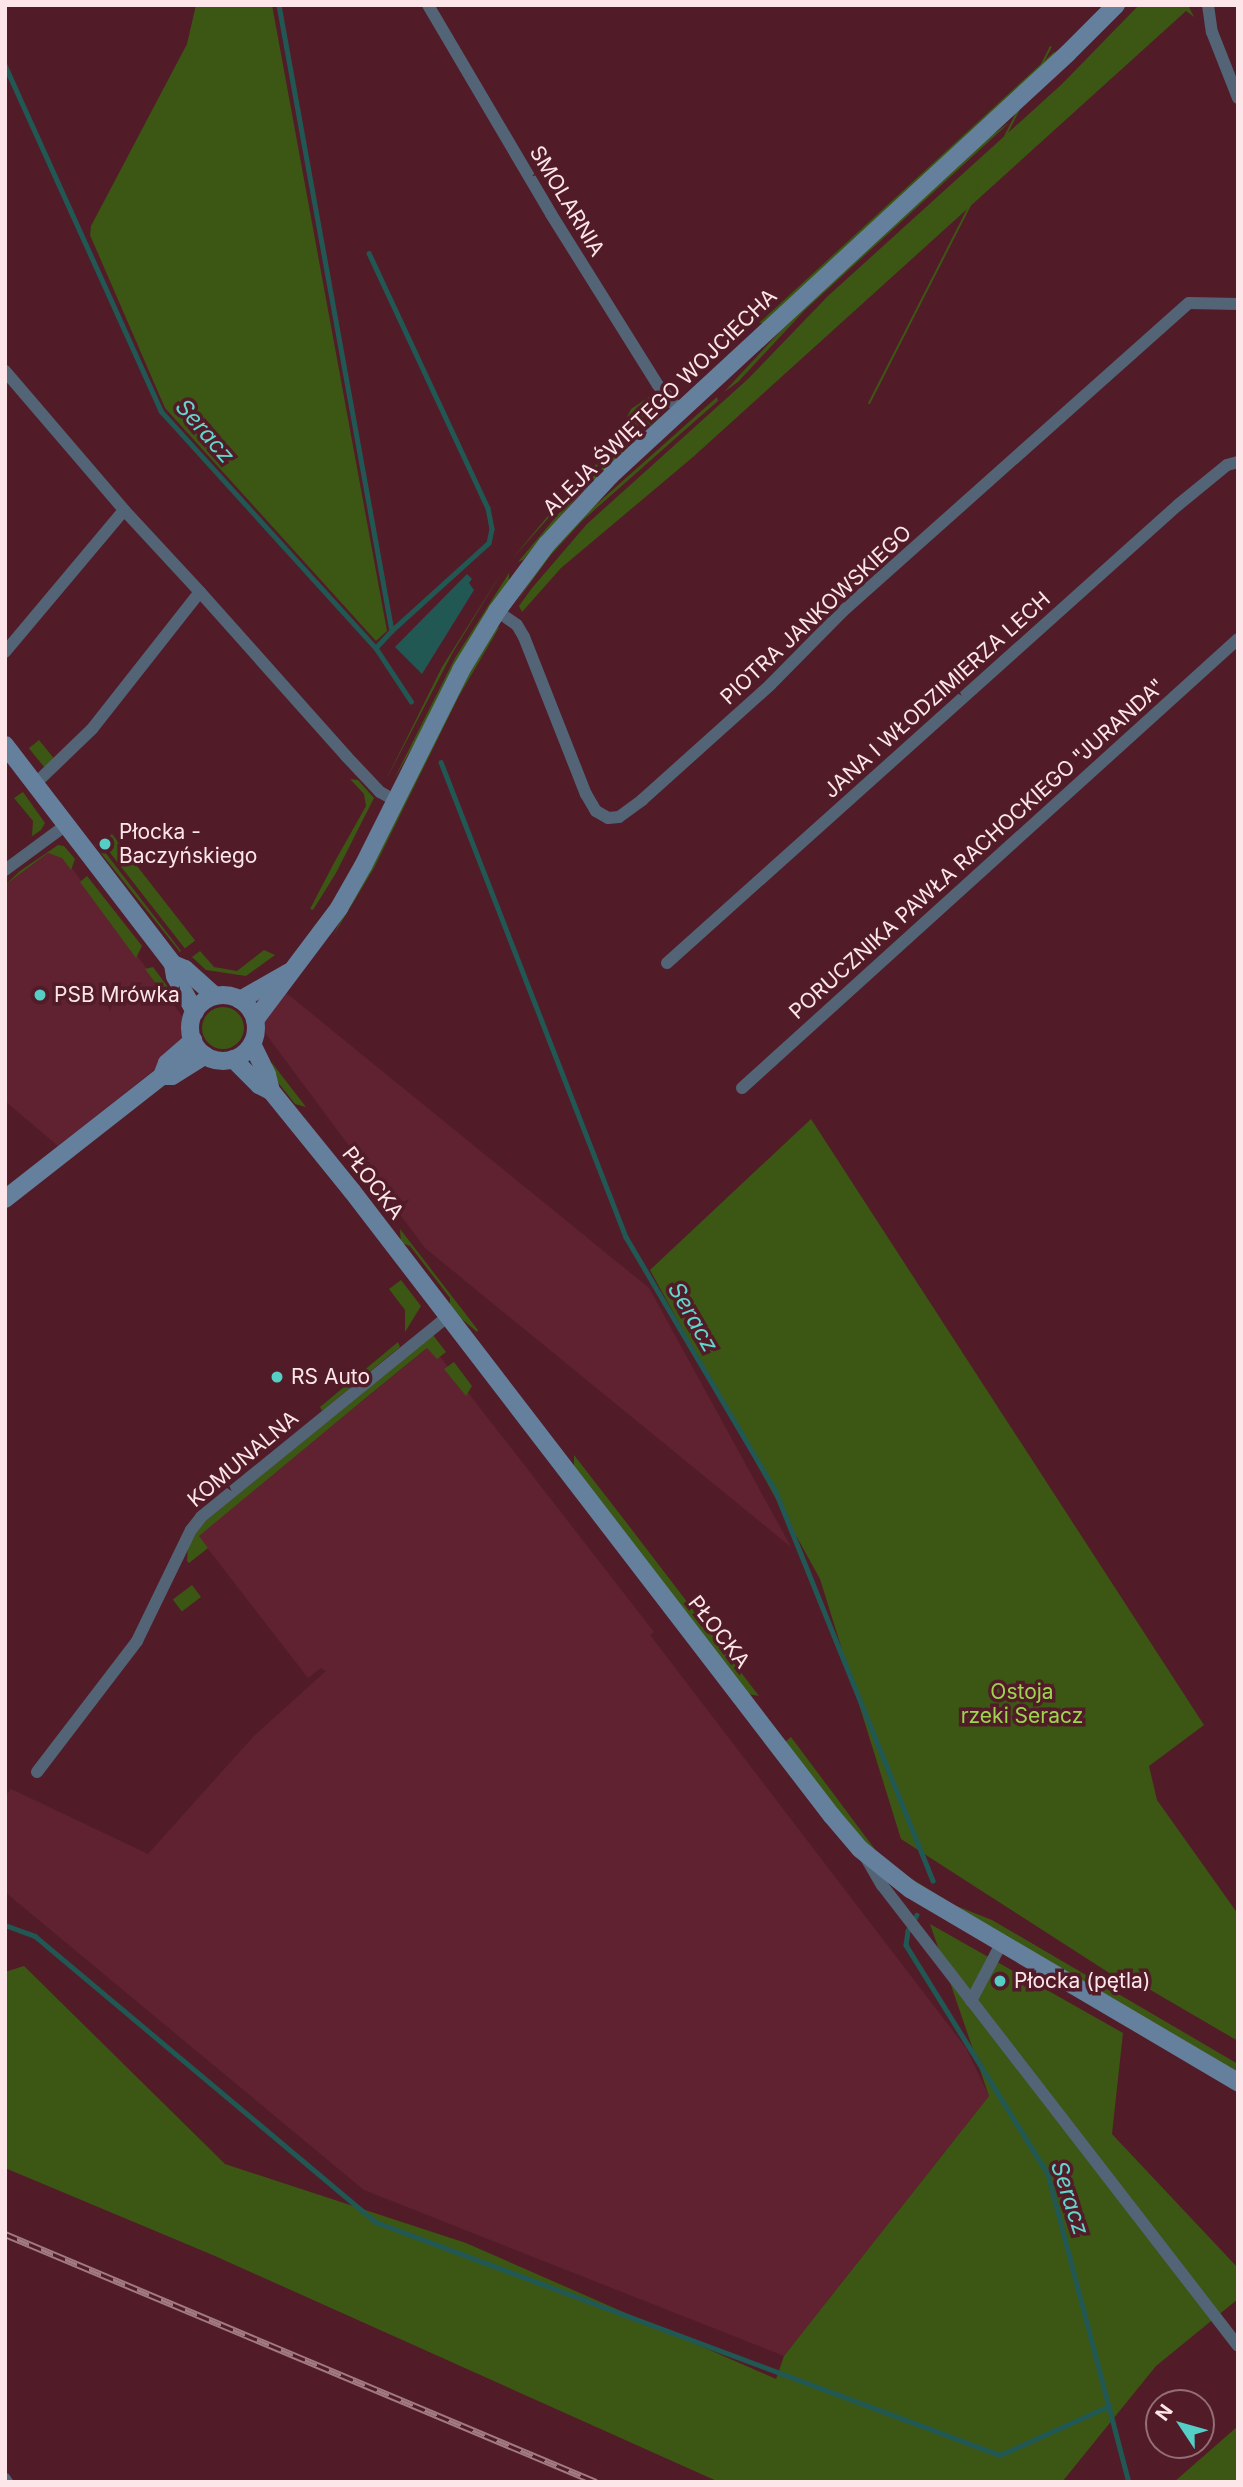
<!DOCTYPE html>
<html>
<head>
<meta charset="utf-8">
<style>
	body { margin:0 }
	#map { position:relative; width:1243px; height:2487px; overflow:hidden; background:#511c28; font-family:Inter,sans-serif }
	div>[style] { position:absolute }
	.built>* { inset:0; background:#602230 }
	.green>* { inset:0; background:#3c5614; transform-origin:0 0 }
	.round { border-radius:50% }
	.water>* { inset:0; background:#215854 }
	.stream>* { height:4.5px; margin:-2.25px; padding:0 2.25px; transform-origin:2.25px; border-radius:2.25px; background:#215854 }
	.street>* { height:12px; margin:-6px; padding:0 6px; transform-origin:6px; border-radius:6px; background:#526476 }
	.secondary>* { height:18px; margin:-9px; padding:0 9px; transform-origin:9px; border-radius:9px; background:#64809d }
	.secondary>.ring { margin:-9px; padding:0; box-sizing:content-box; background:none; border:18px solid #64809d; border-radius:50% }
	.rail>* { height:7px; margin-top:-3.5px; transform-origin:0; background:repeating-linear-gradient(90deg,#511c28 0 13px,#a17a82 0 26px); box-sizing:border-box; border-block:2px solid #a17a82 }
	.dots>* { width:19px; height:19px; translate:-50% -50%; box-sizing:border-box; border:4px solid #511c28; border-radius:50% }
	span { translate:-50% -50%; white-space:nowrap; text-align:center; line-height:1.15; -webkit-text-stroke:7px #511c28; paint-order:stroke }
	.street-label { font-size:21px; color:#fce6e9 }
	.poi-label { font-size:21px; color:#fce6e9 }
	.left { translate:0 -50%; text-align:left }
	.park-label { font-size:21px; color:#9dd64e }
	.water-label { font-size:23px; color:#62d6cd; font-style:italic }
	.frame { position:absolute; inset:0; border:7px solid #fce6e9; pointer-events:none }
	.north { position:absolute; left:1145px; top:2389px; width:70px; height:70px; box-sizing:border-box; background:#511c28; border:2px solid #956d75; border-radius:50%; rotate:306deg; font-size:19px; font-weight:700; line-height:28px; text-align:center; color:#fce6e9 }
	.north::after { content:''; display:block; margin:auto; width:24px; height:32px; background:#55cec5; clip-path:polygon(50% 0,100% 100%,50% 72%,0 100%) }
</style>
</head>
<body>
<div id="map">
	<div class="built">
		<div style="clip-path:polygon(48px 853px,62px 855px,197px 1036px,58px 1146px,5px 1101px,5px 885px)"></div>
		<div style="clip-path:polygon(285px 992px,649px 1288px,791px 1547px,425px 1248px,260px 1026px)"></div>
		<div style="clip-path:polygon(431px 1345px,654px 1632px,650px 1635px,966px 2048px,989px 2096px,784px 2356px,364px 2190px,5px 1892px,5px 1796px,11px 1789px,148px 1854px,253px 1737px,326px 1671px,321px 1668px,308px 1678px,198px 1536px)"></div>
	</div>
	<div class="green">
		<div style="clip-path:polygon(196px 5px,272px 5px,387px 631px,376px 641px,165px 408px,90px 235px,91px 226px,187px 44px)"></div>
		<div style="clip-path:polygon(1139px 5px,1189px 7px,1194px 17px,1186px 11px,693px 457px,561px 568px,522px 612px,519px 606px,532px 588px,587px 524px,748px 379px,828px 296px,1062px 84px)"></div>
		<div style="left:1050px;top:46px;width:2px;height:401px;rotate:27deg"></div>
		<div style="clip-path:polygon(1055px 51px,1054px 55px,764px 323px,759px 323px)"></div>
		<div style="clip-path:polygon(1010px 122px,804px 311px,738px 382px,724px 392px,784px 327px,988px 138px)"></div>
		<div style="clip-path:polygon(649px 397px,652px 402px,638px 427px,575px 488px,512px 559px,562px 499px,612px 448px,631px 409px)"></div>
		<div style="clip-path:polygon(717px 397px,718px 401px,703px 414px,582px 521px,550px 556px,515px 604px,548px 555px,589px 511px)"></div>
		<div style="clip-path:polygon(660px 399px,659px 418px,578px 496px,523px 560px,518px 562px,576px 493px,642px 430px)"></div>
		<div style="clip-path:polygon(504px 569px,453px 652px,385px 782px,442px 667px)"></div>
		<div style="clip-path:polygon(509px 573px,509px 580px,393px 781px,455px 658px)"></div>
		<div style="clip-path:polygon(500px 626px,459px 696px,374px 868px,333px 936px,469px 672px,494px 631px)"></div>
		<div style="left:39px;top:740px;width:27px;height:13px;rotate:51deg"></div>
		<div style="clip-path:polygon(350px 779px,358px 780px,374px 798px,336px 873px,313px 910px,310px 909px,334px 863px,366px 806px,364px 794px)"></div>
		<div style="clip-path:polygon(23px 792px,45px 823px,41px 830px,28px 839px,32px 836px,33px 821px,14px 798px)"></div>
		<div style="left:112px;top:834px;width:135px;height:13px;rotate:52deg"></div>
		<div style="clip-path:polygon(98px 843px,181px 951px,180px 952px,104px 857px,95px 845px)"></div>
		<div style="clip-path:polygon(58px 845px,64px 846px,75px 859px,71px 870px,62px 858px,48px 853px,5px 885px,20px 871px)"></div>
		<div style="clip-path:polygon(87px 876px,142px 946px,136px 958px,80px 882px)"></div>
		<div style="clip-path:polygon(264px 950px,275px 955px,246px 976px,206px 970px,192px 957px,200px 951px,214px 967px,237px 971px)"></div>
		<div style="clip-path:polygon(153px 967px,173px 994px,172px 1005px,145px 969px)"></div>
		<div class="round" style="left:202px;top:1007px;width:42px;height:42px"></div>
		<div style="clip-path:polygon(272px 1063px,306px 1107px,295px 1104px,276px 1080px,267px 1067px)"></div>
		<div style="clip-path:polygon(811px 1119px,1204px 1725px,1149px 1766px,1157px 1800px,1238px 1914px,1238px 2041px,1130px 1978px,1128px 1985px,901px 1839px,820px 1579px,650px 1270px)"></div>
		<div style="clip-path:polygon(400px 1229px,478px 1330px,477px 1332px,456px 1314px,450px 1305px,450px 1298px,410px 1246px,401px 1243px)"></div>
		<div style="clip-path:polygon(401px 1280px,421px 1306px,405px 1332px,405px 1310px,389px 1289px)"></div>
		<div style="clip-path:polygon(433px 1335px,446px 1352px,437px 1359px,427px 1348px,373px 1392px,199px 1536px,208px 1548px,189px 1563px,187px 1561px,188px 1546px,202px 1524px)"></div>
		<div style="clip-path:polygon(398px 1342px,400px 1347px,322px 1411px,320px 1407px)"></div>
		<div style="clip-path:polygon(454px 1362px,472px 1386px,466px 1396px,444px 1369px)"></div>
		<div style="clip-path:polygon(574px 1455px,626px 1522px,759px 1696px,748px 1694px,574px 1468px)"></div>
		<div style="left:192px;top:1585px;width:15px;height:24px;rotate:53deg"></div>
		<div style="clip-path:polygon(791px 1737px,877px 1852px,904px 1874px,954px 1905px,992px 1920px,1238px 2064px,1238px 2072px,916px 1884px,877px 1854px,853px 1829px,785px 1742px)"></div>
		<div style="clip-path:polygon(930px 1924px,1123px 2033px,1112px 2134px,1238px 2268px,1238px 2299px,1156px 2366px,1062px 2482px,719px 2482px,215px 2256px,5px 2168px,5px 1972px,24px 1966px,225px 2164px,466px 2243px,776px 2379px,784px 2356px,989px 2096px)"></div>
		<div style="clip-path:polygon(1238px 2426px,1238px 2482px,1174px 2482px)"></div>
	</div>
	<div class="water">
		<div style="clip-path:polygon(467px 574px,472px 579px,469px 583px,474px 590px,422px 674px,395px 647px)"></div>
	</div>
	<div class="stream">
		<div style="left:279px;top:5px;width:636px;rotate:79.77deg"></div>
		<div style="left:392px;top:631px;width:23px;rotate:133deg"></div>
		<div style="left:5px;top:65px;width:380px;rotate:65.7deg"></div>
		<div style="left:161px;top:411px;width:320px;rotate:47.8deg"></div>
		<div style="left:376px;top:648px;width:64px;rotate:56.6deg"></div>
		<div style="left:369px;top:253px;width:281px;rotate:65deg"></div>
		<div style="left:488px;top:508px;width:21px;rotate:79deg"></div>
		<div style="left:492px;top:529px;width:14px;rotate:102deg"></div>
		<div style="left:489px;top:543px;width:131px;rotate:137.8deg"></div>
		<div style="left:441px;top:762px;width:510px;rotate:68.72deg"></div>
		<div style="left:626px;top:1237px;width:296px;rotate:59.5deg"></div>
		<div style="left:776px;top:1492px;width:419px;rotate:68deg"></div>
		<div style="left:917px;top:1915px;width:18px;rotate:119deg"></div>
		<div style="left:908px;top:1931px;width:14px;rotate:98deg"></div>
		<div style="left:906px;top:1945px;width:269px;rotate:58.2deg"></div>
		<div style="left:1048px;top:2174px;width:318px;rotate:75.3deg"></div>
		<div style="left:5px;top:1925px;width:32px;rotate:20deg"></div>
		<div style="left:35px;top:1936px;width:445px;rotate:40deg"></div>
		<div style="left:376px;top:2222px;width:666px;rotate:20.48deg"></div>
		<div style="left:1000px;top:2455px;width:120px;rotate:-24.2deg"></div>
	</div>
	<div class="street">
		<div style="left:428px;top:5px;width:243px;rotate:59.5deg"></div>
		<div style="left:551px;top:214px;width:202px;rotate:58deg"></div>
		<div style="left:658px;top:385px;width:34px;rotate:50deg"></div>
		<div style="left:1208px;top:5px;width:27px;rotate:82deg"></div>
		<div style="left:1212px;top:32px;width:71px;rotate:68.5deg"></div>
		<div style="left:5px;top:371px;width:183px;rotate:49.4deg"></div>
		<div style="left:124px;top:510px;width:112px;rotate:47.2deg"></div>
		<div style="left:497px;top:611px;width:24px;rotate:35deg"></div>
		<div style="left:517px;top:625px;width:14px;rotate:60deg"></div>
		<div style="left:524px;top:637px;width:169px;rotate:68.5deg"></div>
		<div style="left:586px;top:794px;width:20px;rotate:60deg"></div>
		<div style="left:596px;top:811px;width:14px;rotate:30deg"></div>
		<div style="left:608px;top:818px;width:11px;rotate:-5deg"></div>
		<div style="left:619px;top:817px;width:29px;rotate:-36deg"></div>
		<div style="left:642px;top:800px;width:172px;rotate:-41.9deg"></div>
		<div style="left:770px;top:685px;width:104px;rotate:-45.4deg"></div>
		<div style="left:843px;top:611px;width:463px;rotate:-41.7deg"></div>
		<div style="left:1189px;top:303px;width:49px;rotate:1.2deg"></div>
		<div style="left:5px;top:652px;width:185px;rotate:-50deg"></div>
		<div style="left:35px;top:784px;width:79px;rotate:-44deg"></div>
		<div style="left:92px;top:729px;width:174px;rotate:-51.8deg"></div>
		<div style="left:200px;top:592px;width:220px;rotate:48.3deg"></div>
		<div style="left:346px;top:756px;width:50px;rotate:46.6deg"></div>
		<div style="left:380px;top:792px;width:18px;rotate:29deg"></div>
		<div style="left:5px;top:870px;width:76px;rotate:-36.4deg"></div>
		<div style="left:667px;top:963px;width:686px;rotate:-41.87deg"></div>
		<div style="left:1178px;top:505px;width:63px;rotate:-39.2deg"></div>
		<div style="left:1227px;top:465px;width:11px;rotate:-15deg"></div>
		<div style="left:742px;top:1088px;width:669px;rotate:-42.15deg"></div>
		<div style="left:37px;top:1772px;width:165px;rotate:-52.6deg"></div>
		<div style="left:137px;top:1641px;width:123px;rotate:-64.1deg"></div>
		<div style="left:191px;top:1530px;width:16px;rotate:-52deg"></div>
		<div style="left:201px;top:1517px;width:318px;rotate:-39.1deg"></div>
		<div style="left:865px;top:1856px;width:34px;rotate:60deg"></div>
		<div style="left:882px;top:1885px;width:582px;rotate:52.32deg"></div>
		<div style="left:971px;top:2001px;width:64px;rotate:-62.2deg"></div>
		<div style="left:5px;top:2479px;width:4px;rotate:56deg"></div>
	</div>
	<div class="secondary">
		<div style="left:5px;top:745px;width:276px;rotate:52.5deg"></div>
		<div style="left:173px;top:964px;width:13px;rotate:23deg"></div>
		<div style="left:185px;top:969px;width:40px;rotate:42deg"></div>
		<div style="left:173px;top:964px;width:12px;rotate:81deg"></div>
		<div style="left:175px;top:976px;width:41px;rotate:60.9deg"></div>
		<div class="ring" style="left:190px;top:995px;width:48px;height:48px"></div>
		<div style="left:240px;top:1000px;width:56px;rotate:-29.7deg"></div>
		<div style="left:255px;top:1020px;width:140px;rotate:-53.1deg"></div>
		<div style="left:339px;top:908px;width:48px;rotate:-60.3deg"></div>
		<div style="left:363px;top:866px;width:219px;rotate:-63.4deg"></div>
		<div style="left:461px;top:670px;width:69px;rotate:-58.6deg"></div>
		<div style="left:497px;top:611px;width:84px;rotate:-53.3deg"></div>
		<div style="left:547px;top:544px;width:93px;rotate:-47.2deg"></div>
		<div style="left:610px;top:476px;width:623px;rotate:-42.72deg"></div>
		<div style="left:1068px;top:53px;width:68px;rotate:-45deg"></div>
		<div style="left:252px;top:1044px;width:34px;rotate:64deg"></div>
		<div style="left:267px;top:1075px;width:16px;rotate:76deg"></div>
		<div style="left:271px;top:1091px;width:129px;rotate:51deg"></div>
		<div style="left:352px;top:1191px;width:788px;rotate:52.48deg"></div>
		<div style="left:832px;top:1816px;width:43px;rotate:49.7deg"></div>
		<div style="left:860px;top:1849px;width:64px;rotate:38.7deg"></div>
		<div style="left:910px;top:1889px;width:381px;rotate:30.5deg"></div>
		<div style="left:233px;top:1059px;width:37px;rotate:45deg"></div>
		<div style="left:259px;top:1085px;width:13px;rotate:27deg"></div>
		<div style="left:162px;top:1076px;width:10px"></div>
		<div style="left:172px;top:1076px;width:39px;rotate:-32deg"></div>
		<div style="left:5px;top:1199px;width:199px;rotate:-38.1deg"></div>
		<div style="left:162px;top:1076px;width:14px;rotate:-69deg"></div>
		<div style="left:167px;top:1063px;width:35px;rotate:-41deg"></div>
	</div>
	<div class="rail">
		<div style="left:5px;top:2234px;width:641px;rotate:22.76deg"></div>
	</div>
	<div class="dots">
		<div style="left:105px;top:844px;background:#55cec5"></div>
		<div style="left:40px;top:995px;background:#55cec5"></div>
		<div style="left:277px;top:1377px;background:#55cec5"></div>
		<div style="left:1000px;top:1981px;background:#55cec5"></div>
	</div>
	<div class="street-label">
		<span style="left:567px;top:201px;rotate:59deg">SMOLARNIA</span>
		<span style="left:660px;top:402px;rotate:-44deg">ALEJA ŚWIĘTEGO WOJCIECHA</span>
		<span style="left:816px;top:615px;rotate:-43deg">PIOTRA JANKOWSKIEGO</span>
		<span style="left:937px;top:695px;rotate:-42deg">JANA I WŁODZIMIERZA LECH</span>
		<span style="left:977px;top:849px;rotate:-42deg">PORUCZNIKA PAWŁA RACHOCKIEGO "JURANDA"</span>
		<span style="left:373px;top:1183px;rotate:52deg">PŁOCKA</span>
		<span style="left:243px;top:1459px;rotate:-40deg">KOMUNALNA</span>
		<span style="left:719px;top:1632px;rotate:52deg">PŁOCKA</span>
	</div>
	<div class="poi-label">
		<span class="left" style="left:119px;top:844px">Płocka -<br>Baczyńskiego</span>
		<span class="left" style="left:54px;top:995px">PSB Mrówka</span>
		<span class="left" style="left:291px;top:1377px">RS Auto</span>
		<span class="left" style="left:1014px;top:1981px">Płocka (pętla)</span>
	</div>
	<div class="park-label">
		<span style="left:1022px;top:1704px">Ostoja<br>rzeki Seracz</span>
	</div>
	<div class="water-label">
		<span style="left:205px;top:431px;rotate:49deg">Seracz</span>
		<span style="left:693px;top:1317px;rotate:60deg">Seracz</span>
		<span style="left:1070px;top:2198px;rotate:72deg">Seracz</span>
	</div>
	<div class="frame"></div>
	<div class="north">N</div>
</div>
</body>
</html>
